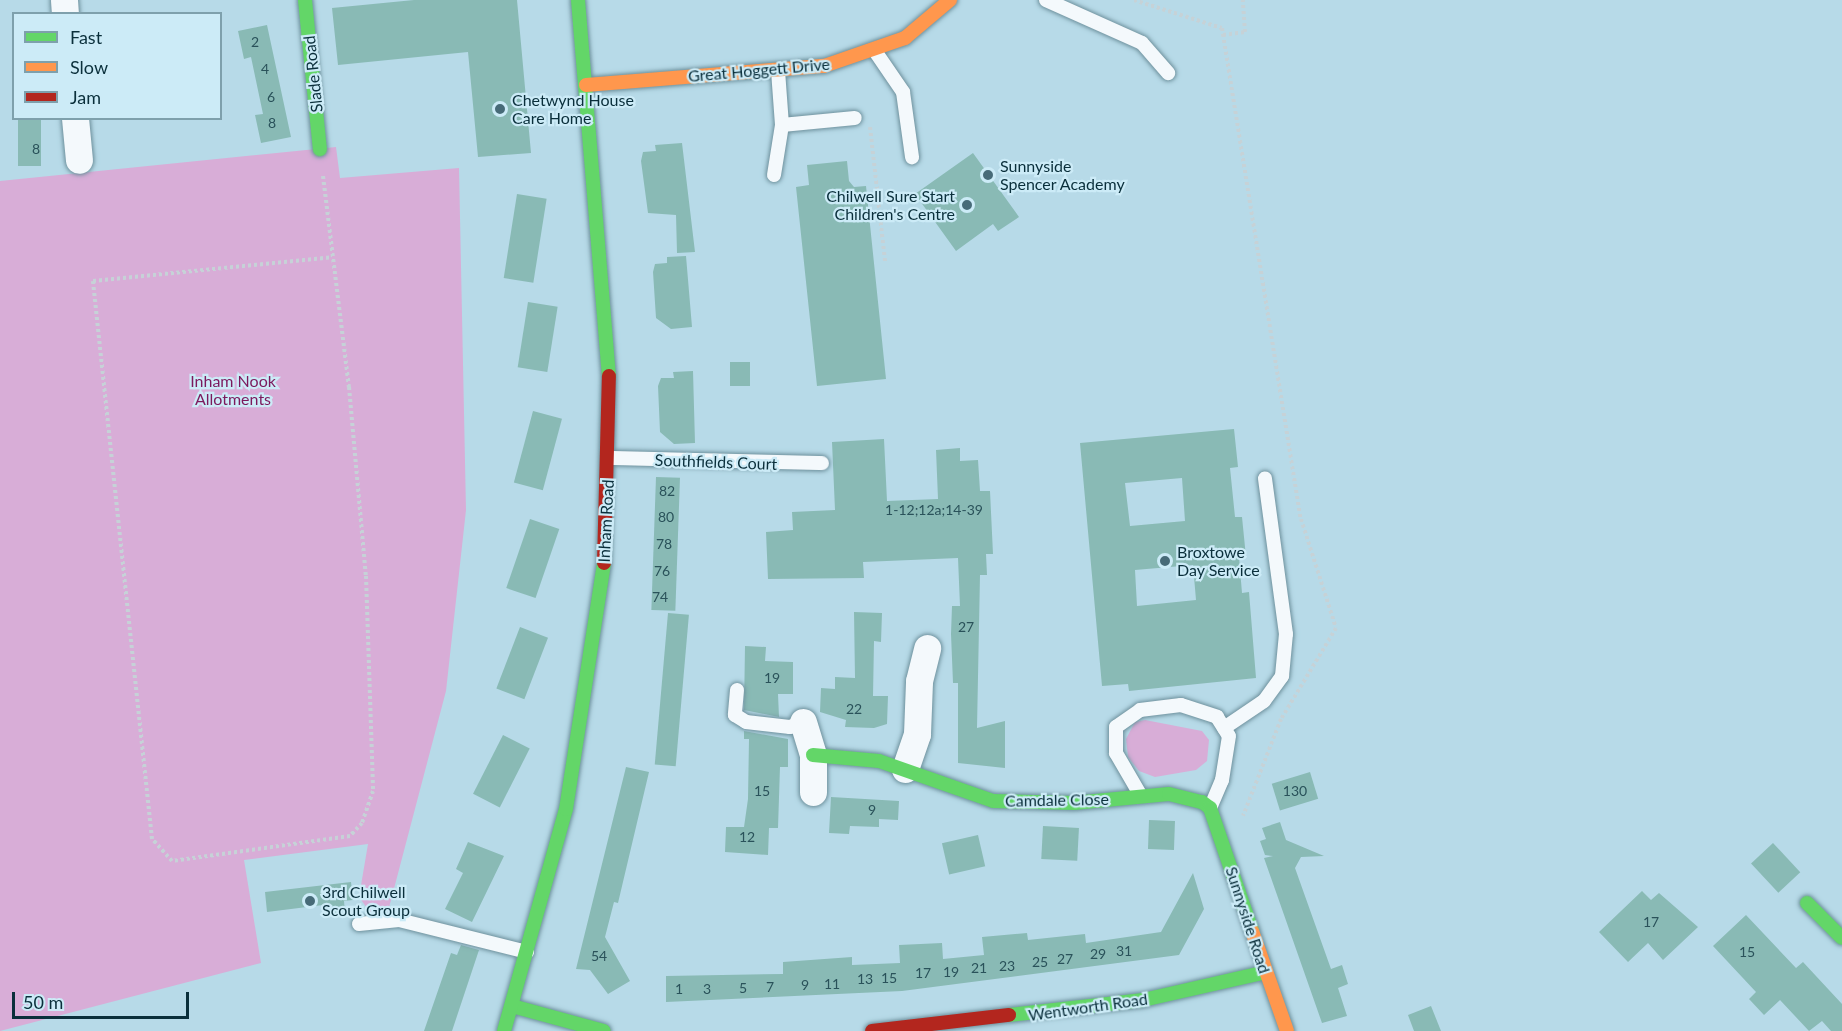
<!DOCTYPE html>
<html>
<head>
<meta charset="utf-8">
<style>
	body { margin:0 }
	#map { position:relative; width:1842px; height:1031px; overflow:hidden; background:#b7dae8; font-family:Lato,sans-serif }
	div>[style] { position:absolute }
	.green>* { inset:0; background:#d8add7 }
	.building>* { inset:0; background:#89bab5; transform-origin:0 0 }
	.path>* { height:4px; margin-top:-2px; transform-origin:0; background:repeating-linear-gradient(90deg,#c6d2d7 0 3px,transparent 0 6px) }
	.roads { filter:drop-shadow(0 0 2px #6e919d) drop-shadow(0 0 2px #6e919d) }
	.lane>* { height:14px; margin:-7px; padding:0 7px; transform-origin:7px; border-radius:7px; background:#f4f9fc }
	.street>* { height:27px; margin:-13.5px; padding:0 13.5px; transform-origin:13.5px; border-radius:13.5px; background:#f4f9fc }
	.fast>* { height:14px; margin:-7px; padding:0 7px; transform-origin:7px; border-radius:7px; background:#63d668 }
	.slow>* { height:14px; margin:-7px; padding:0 7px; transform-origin:7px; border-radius:7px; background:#ff974d }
	.jam>* { height:14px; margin:-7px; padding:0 7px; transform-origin:7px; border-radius:7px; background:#b3261e }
	.dots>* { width:16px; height:16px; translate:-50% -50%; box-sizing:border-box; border:3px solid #ccebf7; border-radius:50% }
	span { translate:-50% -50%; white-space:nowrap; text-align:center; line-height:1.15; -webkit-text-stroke:4.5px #ccebf7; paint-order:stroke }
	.number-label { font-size:14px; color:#2a525a }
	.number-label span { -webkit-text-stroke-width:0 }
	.street-label { font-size:16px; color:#0a2f3b }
	.poi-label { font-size:16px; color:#0a2f3b }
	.left { translate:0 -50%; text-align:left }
	.right { translate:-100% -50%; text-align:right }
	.park-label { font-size:16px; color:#7c195d }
	.legend { position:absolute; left:12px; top:12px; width:210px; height:108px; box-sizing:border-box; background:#ccebf7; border:2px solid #7ea0ac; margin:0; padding:8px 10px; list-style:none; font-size:18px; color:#0a2f3b }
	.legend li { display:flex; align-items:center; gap:12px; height:30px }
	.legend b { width:30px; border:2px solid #7ea0ac }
	.scale { position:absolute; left:12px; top:992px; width:177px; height:27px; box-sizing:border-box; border:3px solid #0a2f3b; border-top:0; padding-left:8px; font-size:18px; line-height:21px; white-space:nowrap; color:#0a2f3b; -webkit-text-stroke:4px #ccebf7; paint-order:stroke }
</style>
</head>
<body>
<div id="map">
	<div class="green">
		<div style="clip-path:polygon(336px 147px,340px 178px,459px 168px,466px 510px,446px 691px,386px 919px,372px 915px,359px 897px,368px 844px,244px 860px,261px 963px,0 1031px,0 181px)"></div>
		<div style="clip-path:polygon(1145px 720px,1202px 731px,1209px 740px,1207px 761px,1196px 770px,1155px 777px,1139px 771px,1128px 757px,1126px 739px,1135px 722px)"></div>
	</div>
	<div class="building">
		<div style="clip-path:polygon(414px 0,517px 0,531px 153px,478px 157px,468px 52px,338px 65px,332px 8px)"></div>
		<div style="clip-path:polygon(267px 25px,291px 137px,261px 143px,255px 115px,263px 114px,251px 57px,244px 59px,238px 31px)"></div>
		<div style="left:18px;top:118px;width:23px;height:48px"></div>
		<div style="clip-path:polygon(682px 143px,695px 252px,677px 253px,676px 215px,648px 213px,641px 161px,643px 152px,656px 151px,655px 145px)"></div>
		<div style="clip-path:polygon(973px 153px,1019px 217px,998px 231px,993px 224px,956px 251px,915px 194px)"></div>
		<div style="clip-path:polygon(847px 161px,849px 181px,854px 187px,866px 186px,886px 379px,817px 386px,796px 187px,809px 185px,807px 165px)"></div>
		<div style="left:517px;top:194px;width:30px;height:85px;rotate:9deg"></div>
		<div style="clip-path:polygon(686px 256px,692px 327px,671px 329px,656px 318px,653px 272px,655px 264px,667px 263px,667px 257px)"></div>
		<div style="left:528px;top:302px;width:30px;height:66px;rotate:9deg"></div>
		<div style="left:730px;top:362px;width:20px;height:24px"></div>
		<div style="clip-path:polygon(693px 371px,695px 443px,674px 444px,660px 432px,658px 386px,661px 378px,674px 378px,673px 372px)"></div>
		<div style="left:533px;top:411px;width:30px;height:74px;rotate:15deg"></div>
		<div style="clip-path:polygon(evenodd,1234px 429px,1238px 467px,1230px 468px,1235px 517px,1242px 517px,1246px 557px,1239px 557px,1242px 593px,1249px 592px,1256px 678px,1129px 691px,1128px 684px,1102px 686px,1080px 443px,1234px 429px,1182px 478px,1185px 521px,1130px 526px,1125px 483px,1182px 478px,1234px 429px,1193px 565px,1196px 600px,1137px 606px,1135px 570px,1193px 565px)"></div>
		<div style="clip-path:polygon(884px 439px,887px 501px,938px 499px,936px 450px,960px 448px,960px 461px,978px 460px,980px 491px,990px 491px,993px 554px,986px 554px,987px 575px,980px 575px,977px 728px,1005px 721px,1005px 768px,958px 763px,958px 683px,953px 683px,951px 634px,952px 606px,960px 606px,958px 558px,863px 562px,864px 578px,768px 579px,766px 532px,793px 530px,792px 512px,835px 510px,832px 442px)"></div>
		<div style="left:656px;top:477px;width:24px;height:133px;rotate:2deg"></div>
		<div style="left:530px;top:519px;width:31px;height:73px;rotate:19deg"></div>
		<div style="clip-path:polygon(854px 612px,882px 613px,881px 642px,874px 641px,873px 696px,888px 696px,887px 724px,874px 728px,845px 727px,846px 720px,820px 712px,821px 688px,835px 689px,835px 677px,855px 678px)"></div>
		<div style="left:668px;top:613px;width:21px;height:152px;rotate:5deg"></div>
		<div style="left:520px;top:627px;width:30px;height:66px;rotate:21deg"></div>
		<div style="clip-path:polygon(745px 646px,766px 647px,765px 661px,793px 662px,793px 694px,778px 694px,779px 717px,744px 710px)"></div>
		<div style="clip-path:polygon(744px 731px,788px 739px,788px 767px,780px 767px,778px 828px,769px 828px,768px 855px,725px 852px,726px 827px,744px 827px,748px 799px,749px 739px,744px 739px)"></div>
		<div style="left:503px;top:735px;width:30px;height:66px;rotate:27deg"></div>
		<div style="clip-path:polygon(626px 767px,649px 772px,618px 903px,614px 902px,605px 937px,630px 981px,608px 994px,590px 970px,576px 969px)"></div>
		<div style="left:1310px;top:772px;width:28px;height:40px;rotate:73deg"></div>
		<div style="clip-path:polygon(831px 797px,899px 801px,898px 820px,879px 819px,879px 827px,850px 826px,849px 834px,829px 833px)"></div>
		<div style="left:1149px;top:820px;width:26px;height:29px;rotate:2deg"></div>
		<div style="clip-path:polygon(1280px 822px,1286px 840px,1324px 856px,1301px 857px,1295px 868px,1331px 969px,1342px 965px,1348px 984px,1338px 988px,1347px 1016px,1322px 1023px,1264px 858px,1273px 856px,1265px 855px,1260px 841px,1266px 839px,1262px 828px)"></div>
		<div style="left:1043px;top:826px;width:36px;height:33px;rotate:3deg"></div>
		<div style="left:978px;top:835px;width:32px;height:37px;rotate:77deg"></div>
		<div style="clip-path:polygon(468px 842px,504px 856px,472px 922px,445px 909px,463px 873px,456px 869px)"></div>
		<div style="left:1773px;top:843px;width:40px;height:30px;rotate:47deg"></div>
		<div style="clip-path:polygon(1193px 873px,1204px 909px,1179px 955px,902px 991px,666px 1002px,666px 976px,783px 974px,783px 962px,852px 957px,852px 965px,900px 963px,899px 945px,942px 943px,943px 959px,984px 955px,982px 937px,1027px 933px,1028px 940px,1085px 934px,1086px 943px,1161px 932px)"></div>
		<div style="clip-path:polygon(351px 882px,353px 900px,344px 901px,345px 913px,324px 915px,323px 905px,267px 912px,265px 892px)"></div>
		<div style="clip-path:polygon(1642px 891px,1651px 900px,1659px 893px,1698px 927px,1663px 960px,1648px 943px,1628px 962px,1599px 932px)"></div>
		<div style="clip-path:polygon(1746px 915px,1796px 968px,1803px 962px,1842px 1004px,1842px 1031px,1831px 1031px,1822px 1021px,1809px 1031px,1780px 1000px,1764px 1015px,1749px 999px,1756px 992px,1713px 946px)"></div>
		<div style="clip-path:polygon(461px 945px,479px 950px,452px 1031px,424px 1031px,451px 953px,457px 955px)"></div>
		<div style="clip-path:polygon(1431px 1006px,1441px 1031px,1414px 1031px,1408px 1015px)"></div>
	</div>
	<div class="path">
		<div style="left:1134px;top:0;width:92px;rotate:17.7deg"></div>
		<div style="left:1222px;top:28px;width:497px;rotate:80.9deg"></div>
		<div style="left:1301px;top:519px;width:114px;rotate:72.2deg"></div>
		<div style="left:1336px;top:628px;width:106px;rotate:121.1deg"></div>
		<div style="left:1281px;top:719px;width:104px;rotate:111.4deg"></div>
		<div style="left:1223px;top:35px;width:22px;rotate:-8deg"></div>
		<div style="left:1245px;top:32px;width:32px;rotate:-94deg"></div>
		<div style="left:870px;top:127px;width:135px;rotate:83.6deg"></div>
		<div style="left:323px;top:176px;width:213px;rotate:83deg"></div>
		<div style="left:349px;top:387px;width:190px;rotate:84.9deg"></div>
		<div style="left:366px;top:576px;width:215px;rotate:88.1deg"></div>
		<div style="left:373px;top:791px;width:34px;rotate:109deg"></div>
		<div style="left:362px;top:823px;width:18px;rotate:133deg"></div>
		<div style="left:350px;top:836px;width:180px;rotate:172deg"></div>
		<div style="left:172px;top:861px;width:30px;rotate:-132deg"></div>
		<div style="left:152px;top:839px;width:561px;rotate:-96.04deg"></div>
		<div style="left:93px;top:281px;width:240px;rotate:-5.7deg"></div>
	</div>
	<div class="roads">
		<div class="lane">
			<div style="left:1046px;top:0;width:105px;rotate:24.1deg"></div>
			<div style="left:1142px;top:43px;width:40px;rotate:49deg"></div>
			<div style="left:875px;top:51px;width:50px;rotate:55.7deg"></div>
			<div style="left:903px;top:92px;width:66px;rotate:82.1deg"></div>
			<div style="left:782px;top:125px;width:73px;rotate:-5.5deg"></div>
			<div style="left:774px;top:175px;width:51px;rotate:-80.9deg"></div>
			<div style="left:782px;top:125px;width:54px;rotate:-94.2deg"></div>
			<div style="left:610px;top:458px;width:212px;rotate:1.4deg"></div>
			<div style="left:737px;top:690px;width:25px;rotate:95deg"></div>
			<div style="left:735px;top:715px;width:13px;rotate:32deg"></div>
			<div style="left:746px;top:722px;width:44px;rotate:6.5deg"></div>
			<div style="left:790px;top:727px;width:14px;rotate:-21deg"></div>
			<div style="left:1224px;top:728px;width:48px;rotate:-34deg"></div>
			<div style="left:1264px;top:701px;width:31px;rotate:-54deg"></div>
			<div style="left:1282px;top:676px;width:42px;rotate:-84.6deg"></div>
			<div style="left:1286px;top:634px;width:157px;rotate:-97.7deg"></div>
			<div style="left:1141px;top:796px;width:50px;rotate:-120.2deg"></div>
			<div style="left:1116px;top:753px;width:26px;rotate:-90deg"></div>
			<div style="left:1116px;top:727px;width:29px;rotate:-35deg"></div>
			<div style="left:1140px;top:710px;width:41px;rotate:-7deg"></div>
			<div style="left:1181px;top:705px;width:38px;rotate:18deg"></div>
			<div style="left:1217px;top:717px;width:22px;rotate:58deg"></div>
			<div style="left:1229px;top:736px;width:45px;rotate:99deg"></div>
			<div style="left:1222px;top:780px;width:30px;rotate:113deg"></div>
			<div style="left:359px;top:924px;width:40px;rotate:-5.7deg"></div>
			<div style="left:399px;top:920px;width:132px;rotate:14deg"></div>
		</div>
		<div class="street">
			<div style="left:64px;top:0;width:14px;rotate:86deg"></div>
			<div style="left:75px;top:118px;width:42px;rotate:84.6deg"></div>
			<div style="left:803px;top:722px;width:34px;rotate:73deg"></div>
			<div style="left:813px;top:755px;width:37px;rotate:90deg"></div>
			<div style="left:905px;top:769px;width:37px;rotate:-71deg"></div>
			<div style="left:917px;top:734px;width:53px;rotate:-87.8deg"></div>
			<div style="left:919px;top:681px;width:34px;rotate:-76deg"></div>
		</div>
		<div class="fast">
			<div style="left:305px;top:0;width:150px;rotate:84.3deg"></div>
			<div style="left:578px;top:0;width:377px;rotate:85.3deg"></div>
			<div style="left:813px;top:755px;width:66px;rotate:5.2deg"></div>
			<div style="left:879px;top:761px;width:121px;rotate:19.3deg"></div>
			<div style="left:993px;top:801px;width:81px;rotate:1.4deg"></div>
			<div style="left:1074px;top:803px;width:95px;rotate:-5.4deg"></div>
			<div style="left:1169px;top:794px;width:34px;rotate:14deg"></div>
			<div style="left:1202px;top:802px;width:10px;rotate:37deg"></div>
			<div style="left:1210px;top:808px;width:130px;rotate:71.1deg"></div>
			<div style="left:1807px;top:903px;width:49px;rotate:45deg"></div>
			<div style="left:512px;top:1006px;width:95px;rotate:15.2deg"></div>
			<div style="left:1009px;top:1015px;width:135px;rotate:-6.4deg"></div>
			<div style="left:1143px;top:1000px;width:126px;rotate:-12.8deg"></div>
			<div style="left:504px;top:1031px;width:230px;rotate:-74.4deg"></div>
			<div style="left:566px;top:809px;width:249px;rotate:-81.2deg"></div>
		</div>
		<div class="slow">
			<div style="left:586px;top:85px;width:239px;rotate:-4.6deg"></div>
			<div style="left:824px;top:66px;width:86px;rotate:-19.1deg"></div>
			<div style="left:905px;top:38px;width:59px;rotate:-40.2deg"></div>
			<div style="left:1252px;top:931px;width:106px;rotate:70.7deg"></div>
		</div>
		<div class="jam">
			<div style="left:604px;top:563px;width:187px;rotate:-88.5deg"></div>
			<div style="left:872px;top:1031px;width:138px;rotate:-6.7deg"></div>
		</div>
	</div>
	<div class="dots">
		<div style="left:500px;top:109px;background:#476b78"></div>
		<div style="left:988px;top:175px;background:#476b78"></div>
		<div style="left:967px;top:205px;background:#476b78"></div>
		<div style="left:1165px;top:561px;background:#476b78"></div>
		<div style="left:310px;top:901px;background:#476b78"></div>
	</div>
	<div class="number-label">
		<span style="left:255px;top:42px">2</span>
		<span style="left:265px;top:69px">4</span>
		<span style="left:271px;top:97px">6</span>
		<span style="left:272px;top:123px">8</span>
		<span style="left:36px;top:149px">8</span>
		<span style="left:667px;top:491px">82</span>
		<span style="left:934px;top:510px">1-12;12a;14-39</span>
		<span style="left:666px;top:517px">80</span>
		<span style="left:664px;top:544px">78</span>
		<span style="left:662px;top:571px">76</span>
		<span style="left:660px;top:597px">74</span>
		<span style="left:966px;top:627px">27</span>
		<span style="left:772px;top:678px">19</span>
		<span style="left:854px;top:709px">22</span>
		<span style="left:762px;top:791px">15</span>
		<span style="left:1295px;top:791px">130</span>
		<span style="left:872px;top:810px">9</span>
		<span style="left:747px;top:837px">12</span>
		<span style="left:1651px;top:922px">17</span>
		<span style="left:1124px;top:951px">31</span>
		<span style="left:1747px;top:952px">15</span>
		<span style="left:1098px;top:954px">29</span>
		<span style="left:599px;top:956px">54</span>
		<span style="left:1065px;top:959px">27</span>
		<span style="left:1040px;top:962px">25</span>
		<span style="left:1007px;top:966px">23</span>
		<span style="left:979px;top:968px">21</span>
		<span style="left:951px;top:972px">19</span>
		<span style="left:923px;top:973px">17</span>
		<span style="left:889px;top:978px">15</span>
		<span style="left:865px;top:979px">13</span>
		<span style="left:832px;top:984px">11</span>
		<span style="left:805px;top:985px">9</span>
		<span style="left:770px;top:987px">7</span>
		<span style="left:743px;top:988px">5</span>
		<span style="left:679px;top:989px">1</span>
		<span style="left:707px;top:989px">3</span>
	</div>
	<div class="street-label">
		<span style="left:759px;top:70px;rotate:-5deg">Great Hoggett Drive</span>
		<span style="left:313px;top:74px;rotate:-96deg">Slade Road</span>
		<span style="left:716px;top:462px;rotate:2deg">Southfields Court</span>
		<span style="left:606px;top:521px;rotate:-87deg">Inham Road</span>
		<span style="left:1057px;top:800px;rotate:-1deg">Camdale Close</span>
		<span style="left:1248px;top:920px;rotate:72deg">Sunnyside Road</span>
		<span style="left:1088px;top:1007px;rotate:-8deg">Wentworth Road</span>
	</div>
	<div class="poi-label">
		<span class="left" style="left:512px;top:109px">Chetwynd House<br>Care Home</span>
		<span class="left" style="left:1000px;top:175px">Sunnyside<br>Spencer Academy</span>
		<span class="right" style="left:955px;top:205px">Chilwell Sure Start<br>Children's Centre</span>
		<span class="left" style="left:1177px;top:561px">Broxtowe<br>Day Service</span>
		<span class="left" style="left:322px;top:901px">3rd Chilwell<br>Scout Group</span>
	</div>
	<div class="park-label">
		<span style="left:233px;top:390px">Inham Nook<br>Allotments</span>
	</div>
	<ul class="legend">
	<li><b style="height:8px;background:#63d668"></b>Fast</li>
	<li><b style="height:8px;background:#ff974d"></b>Slow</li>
	<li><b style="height:8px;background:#b3261e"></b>Jam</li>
	</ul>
	<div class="scale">50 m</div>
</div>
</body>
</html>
